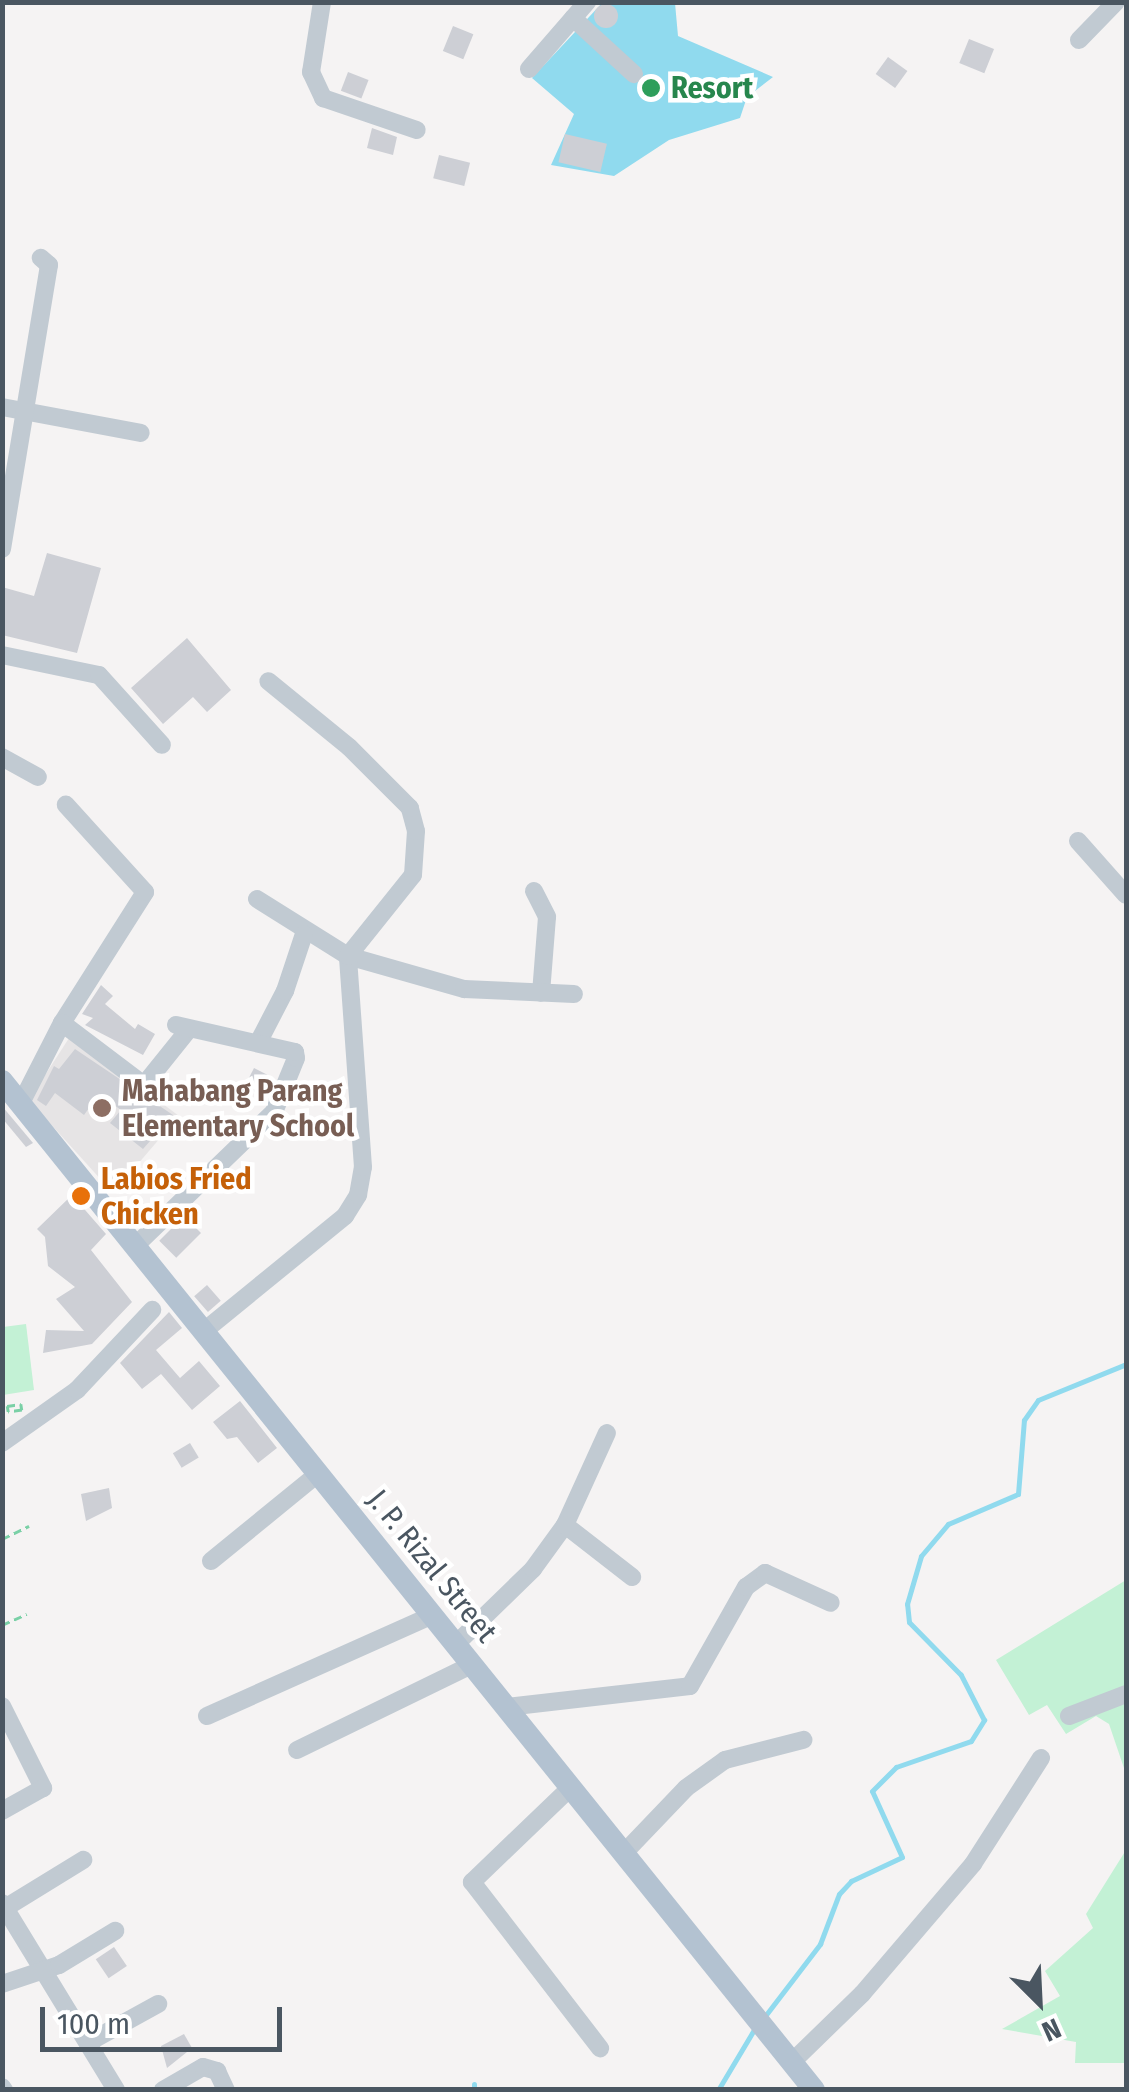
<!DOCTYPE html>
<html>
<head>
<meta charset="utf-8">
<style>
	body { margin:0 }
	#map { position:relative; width:1129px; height:2092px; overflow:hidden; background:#f5f3f3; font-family:"Fira Sans Condensed",sans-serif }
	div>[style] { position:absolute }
	.education>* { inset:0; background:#e6e4e5 }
	.green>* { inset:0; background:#c3f1d5 }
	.water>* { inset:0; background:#90daee }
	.stream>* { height:5px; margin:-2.5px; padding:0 2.5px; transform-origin:2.5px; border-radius:2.5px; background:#90daee }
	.building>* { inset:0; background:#cdcfd5; transform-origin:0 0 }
	.round { border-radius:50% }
	.path>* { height:2.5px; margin-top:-1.25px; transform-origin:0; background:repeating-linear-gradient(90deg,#7ad0a6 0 8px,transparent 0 13px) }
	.minor>* { height:18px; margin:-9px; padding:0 9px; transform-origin:9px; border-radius:9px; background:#c1cad2 }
	.major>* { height:22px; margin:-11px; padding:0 11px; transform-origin:11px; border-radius:11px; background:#b3c2d1 }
	.dots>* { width:28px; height:28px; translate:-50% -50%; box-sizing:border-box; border:5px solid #fff; border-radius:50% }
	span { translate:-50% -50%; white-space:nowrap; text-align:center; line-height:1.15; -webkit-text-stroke:9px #fff; paint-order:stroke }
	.leisure-label { font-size:30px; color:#27864d; font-weight:700 }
	.left { translate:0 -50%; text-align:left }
	.education-label { font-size:30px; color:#785e54; font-weight:700 }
	.food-label { font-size:30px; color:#c56008; font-weight:700 }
	.street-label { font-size:30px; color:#4a5661 }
	.frame { position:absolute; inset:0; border:5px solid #4a5661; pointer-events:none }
	.north { position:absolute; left:989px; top:1952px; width:100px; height:100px; -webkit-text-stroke:8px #fff; paint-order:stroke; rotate:156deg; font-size:28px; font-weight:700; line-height:40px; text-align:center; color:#4a5661 }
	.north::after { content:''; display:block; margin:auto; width:35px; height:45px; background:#4a5661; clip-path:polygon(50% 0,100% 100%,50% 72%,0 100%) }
	.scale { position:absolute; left:40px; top:2007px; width:242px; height:45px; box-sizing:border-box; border:5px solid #4a5661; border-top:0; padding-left:12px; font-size:30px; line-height:35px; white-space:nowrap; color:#4a5661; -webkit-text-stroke:8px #fff; paint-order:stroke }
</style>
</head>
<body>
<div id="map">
	<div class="education">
		<div style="clip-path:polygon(71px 1035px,179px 1116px,113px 1193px,29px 1100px)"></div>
	</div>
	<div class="green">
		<div style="clip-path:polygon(26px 1324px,34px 1390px,3px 1395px,3px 1327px)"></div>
		<div style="clip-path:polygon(1126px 1580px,1126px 1774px,1109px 1724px,1096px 1716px,1066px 1734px,1047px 1705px,1029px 1715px,996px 1660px)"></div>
		<div style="clip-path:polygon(1126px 1850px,1126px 2063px,1075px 2063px,1076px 2042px,1002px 2029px,1060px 1996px,1045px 1971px,1093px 1928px,1086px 1914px)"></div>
	</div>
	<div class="water">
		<div style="clip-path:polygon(603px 2px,675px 3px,678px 36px,773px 77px,747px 97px,740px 118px,669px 140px,614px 176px,551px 165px,574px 114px,532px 78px)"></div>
	</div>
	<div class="stream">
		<div style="left:765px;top:2016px;width:91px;rotate:-52.6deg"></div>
		<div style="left:820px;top:1944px;width:53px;rotate:-69.2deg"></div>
		<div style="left:839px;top:1894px;width:18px;rotate:-47deg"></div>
		<div style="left:851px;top:1881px;width:56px;rotate:-25.2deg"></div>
		<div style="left:902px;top:1857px;width:72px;rotate:-114.4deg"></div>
		<div style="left:872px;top:1791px;width:34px;rotate:-45deg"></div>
		<div style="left:896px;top:1767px;width:79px;rotate:-19.1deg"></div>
		<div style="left:971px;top:1741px;width:25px;rotate:-58deg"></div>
		<div style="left:984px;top:1720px;width:51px;rotate:-117.1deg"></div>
		<div style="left:961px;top:1675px;width:74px;rotate:-134.5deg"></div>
		<div style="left:909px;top:1622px;width:18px;rotate:-96deg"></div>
		<div style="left:907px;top:1604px;width:50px;rotate:-73.7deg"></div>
		<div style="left:921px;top:1556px;width:42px;rotate:-49.8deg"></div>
		<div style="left:948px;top:1524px;width:76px;rotate:-23.2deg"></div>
		<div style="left:1018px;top:1494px;width:74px;rotate:-85.4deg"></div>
		<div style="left:1024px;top:1420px;width:24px;rotate:-55deg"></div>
		<div style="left:1038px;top:1400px;width:95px;rotate:-22.2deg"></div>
		<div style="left:474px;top:2090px;width:6px;rotate:-90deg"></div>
		<div style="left:718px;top:2090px;width:72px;rotate:-59.2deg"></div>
	</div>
	<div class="building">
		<div class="round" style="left:594px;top:4px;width:24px;height:24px"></div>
		<div style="left:453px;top:26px;width:22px;height:27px;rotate:22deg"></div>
		<div style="left:969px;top:39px;width:27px;height:26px;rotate:22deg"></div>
		<div style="left:888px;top:57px;width:24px;height:21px;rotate:36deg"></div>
		<div style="left:348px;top:72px;width:22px;height:20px;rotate:21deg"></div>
		<div style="clip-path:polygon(372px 128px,397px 137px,393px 155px,367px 148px)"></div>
		<div style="left:565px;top:134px;width:43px;height:29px;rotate:13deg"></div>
		<div style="left:439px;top:155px;width:32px;height:24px;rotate:14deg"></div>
		<div style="clip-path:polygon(47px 553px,101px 568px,77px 653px,2px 635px,2px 587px,34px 596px)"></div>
		<div style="clip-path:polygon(187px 638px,231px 690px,207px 712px,193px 697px,163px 724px,131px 688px)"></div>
		<div style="clip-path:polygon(101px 985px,113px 996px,105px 1004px,135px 1029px,138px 1024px,155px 1034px,143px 1055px,85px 1025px,93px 1018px,82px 1014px)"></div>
		<div style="clip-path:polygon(75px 1049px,173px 1115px,143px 1149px,110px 1123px,121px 1110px,99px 1094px,84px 1115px,55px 1093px,46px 1106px,37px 1100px,54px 1066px,59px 1069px)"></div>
		<div style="left:254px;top:1068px;width:22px;height:21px;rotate:27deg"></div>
		<div style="clip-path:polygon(2px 1106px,33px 1143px,26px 1147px,2px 1118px)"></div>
		<div style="clip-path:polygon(72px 1195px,106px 1234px,91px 1250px,132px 1302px,92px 1344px,43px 1353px,46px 1330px,84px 1331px,56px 1299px,75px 1287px,48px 1266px,45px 1237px,37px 1229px)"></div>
		<div style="left:184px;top:1216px;width:24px;height:35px;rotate:45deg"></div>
		<div style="left:207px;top:1285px;width:21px;height:17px;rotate:49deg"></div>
		<div style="clip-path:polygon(169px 1312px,182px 1328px,156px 1350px,180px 1378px,199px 1361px,220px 1386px,192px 1410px,161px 1374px,142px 1389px,120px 1363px)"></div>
		<div style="clip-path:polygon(240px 1401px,277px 1448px,258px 1463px,237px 1437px,227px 1439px,213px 1422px)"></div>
		<div style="left:190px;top:1443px;width:17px;height:20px;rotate:59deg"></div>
		<div style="clip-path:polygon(109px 1488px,112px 1508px,86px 1521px,81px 1494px)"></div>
		<div style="left:114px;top:1947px;width:23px;height:22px;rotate:56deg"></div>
		<div style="clip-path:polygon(184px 2034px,192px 2048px,167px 2068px,161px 2046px)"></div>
	</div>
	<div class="path">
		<div style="left:21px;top:1404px;width:6px;rotate:81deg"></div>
		<div style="left:22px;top:1410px;width:14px;rotate:172deg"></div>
		<div style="left:8px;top:1412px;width:6px;rotate:-99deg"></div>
		<div style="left:7px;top:1406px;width:14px;rotate:-8deg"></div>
		<div style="left:2px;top:1539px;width:30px;rotate:-26deg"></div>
		<div style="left:2px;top:1625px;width:27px;rotate:-24deg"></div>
	</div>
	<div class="minor">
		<div style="left:322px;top:2px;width:71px;rotate:98.9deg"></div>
		<div style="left:311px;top:72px;width:29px;rotate:65deg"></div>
		<div style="left:323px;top:98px;width:99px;rotate:18.8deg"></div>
		<div style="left:573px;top:18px;width:83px;rotate:42.6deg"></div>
		<div style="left:1079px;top:40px;width:53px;rotate:-45.8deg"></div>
		<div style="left:529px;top:69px;width:89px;rotate:-49.1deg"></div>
		<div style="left:2px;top:407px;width:141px;rotate:10.6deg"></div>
		<div style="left:2px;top:549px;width:288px;rotate:-80.6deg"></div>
		<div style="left:49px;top:265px;width:11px;rotate:-139deg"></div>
		<div style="left:2px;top:655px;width:99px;rotate:11.7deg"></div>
		<div style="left:99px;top:675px;width:94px;rotate:48deg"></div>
		<div style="left:2px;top:757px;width:41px;rotate:29.1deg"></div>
		<div style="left:1078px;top:841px;width:72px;rotate:48.4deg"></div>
		<div style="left:534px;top:891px;width:29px;rotate:63deg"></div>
		<div style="left:547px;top:917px;width:76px;rotate:94.5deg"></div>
		<div style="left:257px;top:899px;width:107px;rotate:32.1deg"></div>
		<div style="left:348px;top:956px;width:121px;rotate:15.9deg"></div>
		<div style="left:464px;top:989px;width:110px;rotate:2.6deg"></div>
		<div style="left:62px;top:1023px;width:155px;rotate:-57.6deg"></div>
		<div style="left:145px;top:892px;width:118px;rotate:-132.2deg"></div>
		<div style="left:258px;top:1043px;width:59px;rotate:-62.6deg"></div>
		<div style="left:285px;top:991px;width:60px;rotate:-71.6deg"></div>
		<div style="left:21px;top:1103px;width:90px;rotate:-62.9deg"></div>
		<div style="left:62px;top:1023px;width:103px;rotate:37.1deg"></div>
		<div style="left:144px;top:1085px;width:72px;rotate:-51.2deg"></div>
		<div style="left:135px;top:1246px;width:193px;rotate:-44deg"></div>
		<div style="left:274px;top:1112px;width:58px;rotate:-67.8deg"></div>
		<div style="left:296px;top:1058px;width:6px;rotate:-99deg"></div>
		<div style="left:295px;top:1052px;width:122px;rotate:-167.2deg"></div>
		<div style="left:204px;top:1331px;width:182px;rotate:-39.2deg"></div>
		<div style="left:345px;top:1216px;width:25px;rotate:-58deg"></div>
		<div style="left:358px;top:1195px;width:28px;rotate:-80deg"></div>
		<div style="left:363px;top:1167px;width:212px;rotate:-94.1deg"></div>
		<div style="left:348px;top:956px;width:104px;rotate:-51.3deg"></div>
		<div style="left:413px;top:875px;width:44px;rotate:-86.1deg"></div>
		<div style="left:416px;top:831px;width:24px;rotate:-105deg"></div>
		<div style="left:410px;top:808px;width:86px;rotate:-135deg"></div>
		<div style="left:349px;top:747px;width:104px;rotate:-140.8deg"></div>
		<div style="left:2px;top:1443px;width:92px;rotate:-35.2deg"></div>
		<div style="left:77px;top:1390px;width:110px;rotate:-46.8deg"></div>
		<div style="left:565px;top:1525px;width:101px;rotate:-65.5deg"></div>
		<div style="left:211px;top:1561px;width:139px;rotate:-39.2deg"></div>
		<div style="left:457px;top:1643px;width:106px;rotate:-44.2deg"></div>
		<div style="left:533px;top:1569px;width:54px;rotate:-54deg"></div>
		<div style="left:565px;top:1525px;width:85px;rotate:37.8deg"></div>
		<div style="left:2px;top:1706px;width:92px;rotate:63.4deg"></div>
		<div style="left:43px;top:1788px;width:47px;rotate:150.7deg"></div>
		<div style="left:507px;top:1707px;width:184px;rotate:-6.5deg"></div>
		<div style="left:690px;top:1686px;width:114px;rotate:-60.5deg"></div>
		<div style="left:746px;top:1587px;width:24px;rotate:-36deg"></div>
		<div style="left:765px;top:1573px;width:72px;rotate:24.4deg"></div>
		<div style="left:207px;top:1716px;width:248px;rotate:-24.1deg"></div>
		<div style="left:1069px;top:1716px;width:61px;rotate:-21.1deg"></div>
		<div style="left:297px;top:1750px;width:196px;rotate:-26deg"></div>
		<div style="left:570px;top:1788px;width:136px;rotate:136.2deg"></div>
		<div style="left:472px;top:1882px;width:210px;rotate:52.4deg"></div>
		<div style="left:623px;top:1854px;width:91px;rotate:-46.3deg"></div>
		<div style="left:686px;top:1788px;width:48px;rotate:-35.7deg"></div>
		<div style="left:725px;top:1760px;width:81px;rotate:-14.4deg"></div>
		<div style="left:2px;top:1903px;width:219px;rotate:58.6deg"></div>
		<div style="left:5px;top:1908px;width:92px;rotate:-31.6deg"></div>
		<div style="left:2px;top:1984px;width:60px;rotate:-18.4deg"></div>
		<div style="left:59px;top:1965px;width:66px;rotate:-31.3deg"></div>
		<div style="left:89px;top:2042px;width:79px;rotate:-28.8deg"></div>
		<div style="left:792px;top:2062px;width:98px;rotate:-44.2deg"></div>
		<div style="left:862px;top:1994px;width:171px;rotate:-49.5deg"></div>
		<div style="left:973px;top:1864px;width:126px;rotate:-57.3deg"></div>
		<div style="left:2px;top:2087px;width:4px;rotate:56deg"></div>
		<div style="left:163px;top:2090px;width:46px;rotate:-29.9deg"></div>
		<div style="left:203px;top:2067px;width:15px;rotate:16deg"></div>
		<div style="left:217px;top:2071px;width:21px;rotate:65deg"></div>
	</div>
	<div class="major">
		<div style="left:2px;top:1081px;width:1295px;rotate:51.17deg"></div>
	</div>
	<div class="dots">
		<div style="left:651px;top:88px;background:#2e9e5b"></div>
		<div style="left:102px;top:1108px;background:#8d6e63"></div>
		<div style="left:81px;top:1196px;background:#e8710a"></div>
	</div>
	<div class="leisure-label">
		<span class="left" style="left:671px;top:88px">Resort</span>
	</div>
	<div class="education-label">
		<span class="left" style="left:122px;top:1108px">Mahabang Parang<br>Elementary School</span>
	</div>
	<div class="food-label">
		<span class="left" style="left:101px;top:1196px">Labios Fried<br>Chicken</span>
	</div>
	<div class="street-label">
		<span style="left:432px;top:1566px;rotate:51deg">J. P. Rizal Street</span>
	</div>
	<div class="frame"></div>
	<div class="north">N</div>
	<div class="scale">100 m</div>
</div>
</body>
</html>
